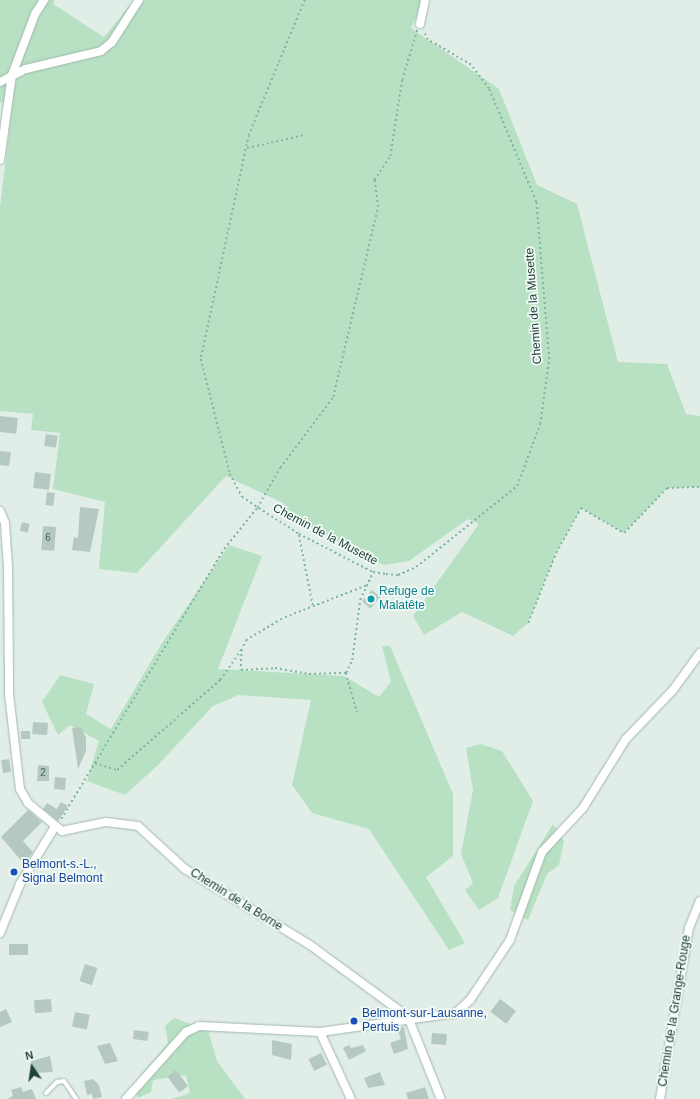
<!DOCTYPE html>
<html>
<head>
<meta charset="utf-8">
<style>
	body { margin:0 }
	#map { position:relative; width:700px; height:1099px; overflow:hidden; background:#e1eee8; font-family:Helvetica,sans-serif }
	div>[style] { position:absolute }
	.green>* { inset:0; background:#b8e1c3 }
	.building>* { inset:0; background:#b6c9c1; transform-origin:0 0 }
	.path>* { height:1.5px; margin-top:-0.75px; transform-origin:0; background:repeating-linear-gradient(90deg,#7eb5a4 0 2px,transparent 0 5px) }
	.roads { filter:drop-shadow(0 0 1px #a3b7b0) drop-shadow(0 0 1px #a3b7b0) }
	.lane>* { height:4px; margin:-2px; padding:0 2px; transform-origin:2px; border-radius:2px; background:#fff }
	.street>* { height:8px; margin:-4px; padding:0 4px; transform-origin:4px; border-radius:4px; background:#fff }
	.dots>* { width:11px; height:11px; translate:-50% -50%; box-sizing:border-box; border:2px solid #f2faf6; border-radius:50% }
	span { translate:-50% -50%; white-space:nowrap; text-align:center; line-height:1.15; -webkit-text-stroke:3.5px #f2faf6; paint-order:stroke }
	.number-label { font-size:10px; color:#45635a }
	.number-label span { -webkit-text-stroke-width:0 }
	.street-label { font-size:12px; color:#1f4138 }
	.culture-label { font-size:12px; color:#0d838f }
	.left { translate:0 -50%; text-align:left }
	.transit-label { font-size:12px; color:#164399 }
	.north { position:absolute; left:12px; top:1047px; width:40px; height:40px; -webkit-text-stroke:3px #f2faf6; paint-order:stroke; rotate:347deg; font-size:11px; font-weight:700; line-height:16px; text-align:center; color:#1f4138 }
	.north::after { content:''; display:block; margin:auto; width:14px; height:18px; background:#1f4138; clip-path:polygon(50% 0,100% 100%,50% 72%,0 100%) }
</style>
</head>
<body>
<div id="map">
	<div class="green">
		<div style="clip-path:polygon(0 0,55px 0,53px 4px,104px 37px,134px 0,424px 0,411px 28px,499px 89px,537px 185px,577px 204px,618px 362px,667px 364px,686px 414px,700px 416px,700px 487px,667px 488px,624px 533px,581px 508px,556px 553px,528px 623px,513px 636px,462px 612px,424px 635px,413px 616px,479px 524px,468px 519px,409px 561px,384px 565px,289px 516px,283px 503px,226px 476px,137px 573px,99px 569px,105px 502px,53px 489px,60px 433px,31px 430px,33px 414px,0 411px,0 207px,13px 99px,0 103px)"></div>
		<div style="clip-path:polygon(229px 545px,262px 556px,218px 669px,344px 676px,379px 697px,391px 682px,382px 646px,390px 646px,453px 794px,453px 856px,426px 877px,465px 943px,449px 950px,369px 829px,312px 813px,292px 785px,311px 700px,239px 695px,213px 706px,158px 765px,125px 795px,87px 781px,99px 741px,70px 725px,58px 735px,42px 702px,60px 675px,94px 684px,86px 714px,111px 729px,162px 643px)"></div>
		<div style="clip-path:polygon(481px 744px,502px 751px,533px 801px,498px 898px,479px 910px,465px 890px,473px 883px,461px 854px,473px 790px,466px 748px)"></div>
		<div style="clip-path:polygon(553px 824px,564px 841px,559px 865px,547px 874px,528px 920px,510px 910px,514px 886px)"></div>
		<div style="clip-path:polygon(174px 1018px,208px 1030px,217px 1061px,245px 1099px,171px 1099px,190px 1093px,186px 1075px,153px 1080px,151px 1092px,138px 1098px,134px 1084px,168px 1043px,165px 1026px)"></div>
	</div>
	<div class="building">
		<div style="left:0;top:416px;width:18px;height:16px;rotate:6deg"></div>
		<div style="left:46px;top:434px;width:12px;height:12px;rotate:9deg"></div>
		<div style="clip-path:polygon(0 451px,11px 452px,9px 466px,0 465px)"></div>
		<div style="left:35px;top:472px;width:16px;height:16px;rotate:7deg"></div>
		<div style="left:47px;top:492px;width:8px;height:13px;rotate:7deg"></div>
		<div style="clip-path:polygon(80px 507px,99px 509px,90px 552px,72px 550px,74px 537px,78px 538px)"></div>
		<div style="left:22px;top:522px;width:8px;height:9px;rotate:14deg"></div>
		<div style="left:43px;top:526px;width:13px;height:24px;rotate:4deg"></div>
		<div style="left:372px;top:590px;width:11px;height:15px;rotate:41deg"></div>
		<div style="left:33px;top:722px;width:15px;height:12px;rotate:4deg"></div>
		<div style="clip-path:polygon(81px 727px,86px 738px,86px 751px,78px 769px,72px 728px)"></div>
		<div style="left:21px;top:731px;width:9px;height:8px"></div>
		<div style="left:9px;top:759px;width:13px;height:8px;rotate:81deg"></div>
		<div style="clip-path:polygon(38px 765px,49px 766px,49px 781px,37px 781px)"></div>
		<div style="left:55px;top:777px;width:11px;height:12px;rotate:5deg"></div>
		<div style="clip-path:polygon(61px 802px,68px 806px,58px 821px,43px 809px,47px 803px,57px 809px)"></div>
		<div style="clip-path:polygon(28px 810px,42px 822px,23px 841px,33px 852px,24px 864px,1px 837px)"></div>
		<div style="left:9px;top:944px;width:19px;height:11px"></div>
		<div style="left:85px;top:964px;width:13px;height:18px;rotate:18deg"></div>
		<div style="left:51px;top:999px;width:13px;height:17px;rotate:86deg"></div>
		<div style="left:500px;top:999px;width:20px;height:16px;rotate:37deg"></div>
		<div style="clip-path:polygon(6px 1009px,12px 1022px,0 1027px,0 1012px)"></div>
		<div style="left:75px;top:1012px;width:15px;height:15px;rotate:11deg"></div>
		<div style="clip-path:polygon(404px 1027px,408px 1049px,394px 1054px,390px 1043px,401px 1039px,397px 1029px)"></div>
		<div style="left:134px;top:1030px;width:15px;height:9px;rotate:8deg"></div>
		<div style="left:432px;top:1033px;width:15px;height:11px;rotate:4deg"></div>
		<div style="clip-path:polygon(272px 1040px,292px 1044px,291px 1060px,272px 1055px)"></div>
		<div style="clip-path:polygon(110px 1043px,118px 1061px,105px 1064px,97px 1046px)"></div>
		<div style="clip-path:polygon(349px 1045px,351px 1048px,363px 1045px,366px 1051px,349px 1060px,343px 1048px)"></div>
		<div style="left:321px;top:1053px;width:13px;height:14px;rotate:63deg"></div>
		<div style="clip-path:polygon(50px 1056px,53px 1072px,33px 1073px,31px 1061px)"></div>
		<div style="left:176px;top:1070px;width:20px;height:11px;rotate:53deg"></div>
		<div style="clip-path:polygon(380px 1072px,385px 1085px,368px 1088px,364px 1078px)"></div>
		<div style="clip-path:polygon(93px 1079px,99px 1085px,102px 1097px,93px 1099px,92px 1094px,87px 1095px,84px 1081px)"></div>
		<div style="clip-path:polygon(21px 1087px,23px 1092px,32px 1089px,36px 1099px,7px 1099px,13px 1096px,11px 1090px)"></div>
		<div style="clip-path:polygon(425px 1087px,429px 1099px,408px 1099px,406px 1093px)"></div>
	</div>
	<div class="path">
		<div style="left:305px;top:0;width:146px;rotate:112.5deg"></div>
		<div style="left:249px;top:135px;width:229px;rotate:102.1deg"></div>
		<div style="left:201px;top:359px;width:119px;rotate:75.8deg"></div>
		<div style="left:230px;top:474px;width:26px;rotate:62deg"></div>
		<div style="left:242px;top:497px;width:68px;rotate:33deg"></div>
		<div style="left:299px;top:534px;width:83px;rotate:27.2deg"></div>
		<div style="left:373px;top:572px;width:13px;rotate:9deg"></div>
		<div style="left:386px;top:574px;width:12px;rotate:5deg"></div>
		<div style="left:398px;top:575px;width:20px;rotate:-24deg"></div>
		<div style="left:416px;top:567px;width:129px;rotate:-38.7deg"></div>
		<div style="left:517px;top:486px;width:66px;rotate:-69.6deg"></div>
		<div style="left:540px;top:424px;width:66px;rotate:-82.1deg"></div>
		<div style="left:549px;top:359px;width:158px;rotate:-94.7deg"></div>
		<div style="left:536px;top:202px;width:122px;rotate:-112.6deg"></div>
		<div style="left:489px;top:89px;width:30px;rotate:-127deg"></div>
		<div style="left:471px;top:65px;width:50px;rotate:-149.8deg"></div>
		<div style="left:428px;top:40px;width:10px;rotate:-119deg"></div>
		<div style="left:247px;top:148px;width:58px;rotate:-12.8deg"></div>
		<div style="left:299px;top:535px;width:72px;rotate:78.8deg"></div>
		<div style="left:366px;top:586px;width:90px;rotate:158.6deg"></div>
		<div style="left:282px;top:619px;width:41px;rotate:149deg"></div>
		<div style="left:247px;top:640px;width:10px;rotate:119deg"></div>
		<div style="left:242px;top:649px;width:21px;rotate:93deg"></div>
		<div style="left:241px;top:670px;width:34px;rotate:-3deg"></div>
		<div style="left:275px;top:668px;width:35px;rotate:10deg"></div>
		<div style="left:309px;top:674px;width:37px;rotate:-2deg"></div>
		<div style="left:346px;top:673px;width:14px;rotate:-65deg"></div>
		<div style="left:352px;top:660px;width:61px;rotate:-82.4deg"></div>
		<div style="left:360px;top:600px;width:31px;rotate:-65deg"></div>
		<div style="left:528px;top:623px;width:75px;rotate:-68.2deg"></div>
		<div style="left:556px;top:553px;width:51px;rotate:-60.9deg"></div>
		<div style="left:581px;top:508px;width:50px;rotate:30.2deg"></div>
		<div style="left:624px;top:533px;width:62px;rotate:-46.3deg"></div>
		<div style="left:667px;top:488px;width:33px;rotate:-2deg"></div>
		<div style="left:346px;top:673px;width:41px;rotate:74.2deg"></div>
		<div style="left:95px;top:763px;width:23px;rotate:18deg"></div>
		<div style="left:117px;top:770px;width:137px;rotate:-41.1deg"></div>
		<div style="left:220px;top:680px;width:38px;rotate:-55deg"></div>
		<div style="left:61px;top:819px;width:315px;rotate:-58.9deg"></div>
		<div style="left:224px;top:549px;width:53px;rotate:-51.2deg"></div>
		<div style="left:257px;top:508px;width:46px;rotate:-60.1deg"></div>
		<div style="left:280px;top:468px;width:89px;rotate:-53.3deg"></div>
		<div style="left:333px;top:397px;width:195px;rotate:-76.7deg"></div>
		<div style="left:378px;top:207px;width:27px;rotate:-98deg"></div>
		<div style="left:374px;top:180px;width:29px;rotate:-56deg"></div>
		<div style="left:390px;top:156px;width:77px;rotate:-81deg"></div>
		<div style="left:402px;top:80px;width:52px;rotate:-73.3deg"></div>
	</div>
	<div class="roads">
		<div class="lane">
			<div style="left:46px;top:1093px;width:16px;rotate:-45deg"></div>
			<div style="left:57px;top:1082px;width:7px;rotate:-8deg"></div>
			<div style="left:64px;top:1081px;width:22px;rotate:56deg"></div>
		</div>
		<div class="street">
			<div style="left:420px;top:24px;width:25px;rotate:-78deg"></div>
			<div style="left:0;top:82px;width:29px;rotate:-27deg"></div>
			<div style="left:26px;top:69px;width:77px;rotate:-13.5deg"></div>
			<div style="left:101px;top:51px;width:14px;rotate:-39deg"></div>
			<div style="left:112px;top:42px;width:50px;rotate:-57.3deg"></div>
			<div style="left:0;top:160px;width:86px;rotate:-82deg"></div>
			<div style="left:12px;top:75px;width:65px;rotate:-69.3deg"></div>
			<div style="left:35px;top:14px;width:17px;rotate:-57deg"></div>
			<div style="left:0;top:511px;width:13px;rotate:67deg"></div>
			<div style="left:5px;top:523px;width:44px;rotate:86.1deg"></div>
			<div style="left:8px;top:567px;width:127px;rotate:89.5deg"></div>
			<div style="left:9px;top:694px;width:96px;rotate:83.4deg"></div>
			<div style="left:20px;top:789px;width:16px;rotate:60deg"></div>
			<div style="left:28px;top:803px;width:44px;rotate:39.5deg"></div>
			<div style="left:62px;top:831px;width:45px;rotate:-11.6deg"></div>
			<div style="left:106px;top:822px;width:32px;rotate:7deg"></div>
			<div style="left:138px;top:826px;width:64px;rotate:42.5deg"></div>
			<div style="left:185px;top:869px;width:146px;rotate:31.3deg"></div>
			<div style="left:310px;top:945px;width:122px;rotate:36.3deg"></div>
			<div style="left:0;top:933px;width:53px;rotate:-67.8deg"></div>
			<div style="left:20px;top:884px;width:66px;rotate:-58.7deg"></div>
			<div style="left:408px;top:1017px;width:88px;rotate:68.1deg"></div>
			<div style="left:320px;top:1032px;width:74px;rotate:65.2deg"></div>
			<div style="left:126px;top:1099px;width:90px;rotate:-48.2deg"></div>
			<div style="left:186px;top:1032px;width:14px;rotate:-25deg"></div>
			<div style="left:199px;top:1026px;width:121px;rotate:2.8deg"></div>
			<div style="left:320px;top:1032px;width:137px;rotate:-8deg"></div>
			<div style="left:456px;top:1013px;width:19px;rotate:-43deg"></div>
			<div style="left:470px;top:1000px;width:72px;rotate:-56.3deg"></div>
			<div style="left:510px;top:940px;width:94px;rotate:-70deg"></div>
			<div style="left:542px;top:852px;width:60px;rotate:-47deg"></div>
			<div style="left:583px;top:808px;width:81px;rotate:-58.1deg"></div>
			<div style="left:626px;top:739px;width:68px;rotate:-46.2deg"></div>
			<div style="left:673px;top:690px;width:46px;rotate:-53.9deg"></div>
			<div style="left:660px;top:1099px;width:173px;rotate:-80.4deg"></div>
			<div style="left:689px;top:928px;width:29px;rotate:-68deg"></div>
		</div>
	</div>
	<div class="dots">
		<div style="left:371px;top:599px;background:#0f9aa8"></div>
		<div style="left:14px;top:872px;background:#1a4fb4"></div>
		<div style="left:354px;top:1021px;background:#1a4fb4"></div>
	</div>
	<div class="number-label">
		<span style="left:48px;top:538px">6</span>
		<span style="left:43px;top:773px">2</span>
	</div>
	<div class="street-label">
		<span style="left:534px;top:306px;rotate:-94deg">Chemin de la Musette</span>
		<span style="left:325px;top:535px;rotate:28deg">Chemin de la Musette</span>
		<span style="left:236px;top:900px;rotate:32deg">Chemin de la Borne</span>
		<span style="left:675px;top:1011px;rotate:-81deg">Chemin de la Grange-Rouge</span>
	</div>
	<div class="culture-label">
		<span class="left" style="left:379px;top:599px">Refuge de<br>Malatête</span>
	</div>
	<div class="transit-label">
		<span class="left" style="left:22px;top:872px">Belmont-s.-L.,<br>Signal Belmont</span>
		<span class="left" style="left:362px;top:1021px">Belmont-sur-Lausanne,<br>Pertuis</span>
	</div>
	<div class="north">N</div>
</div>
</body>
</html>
